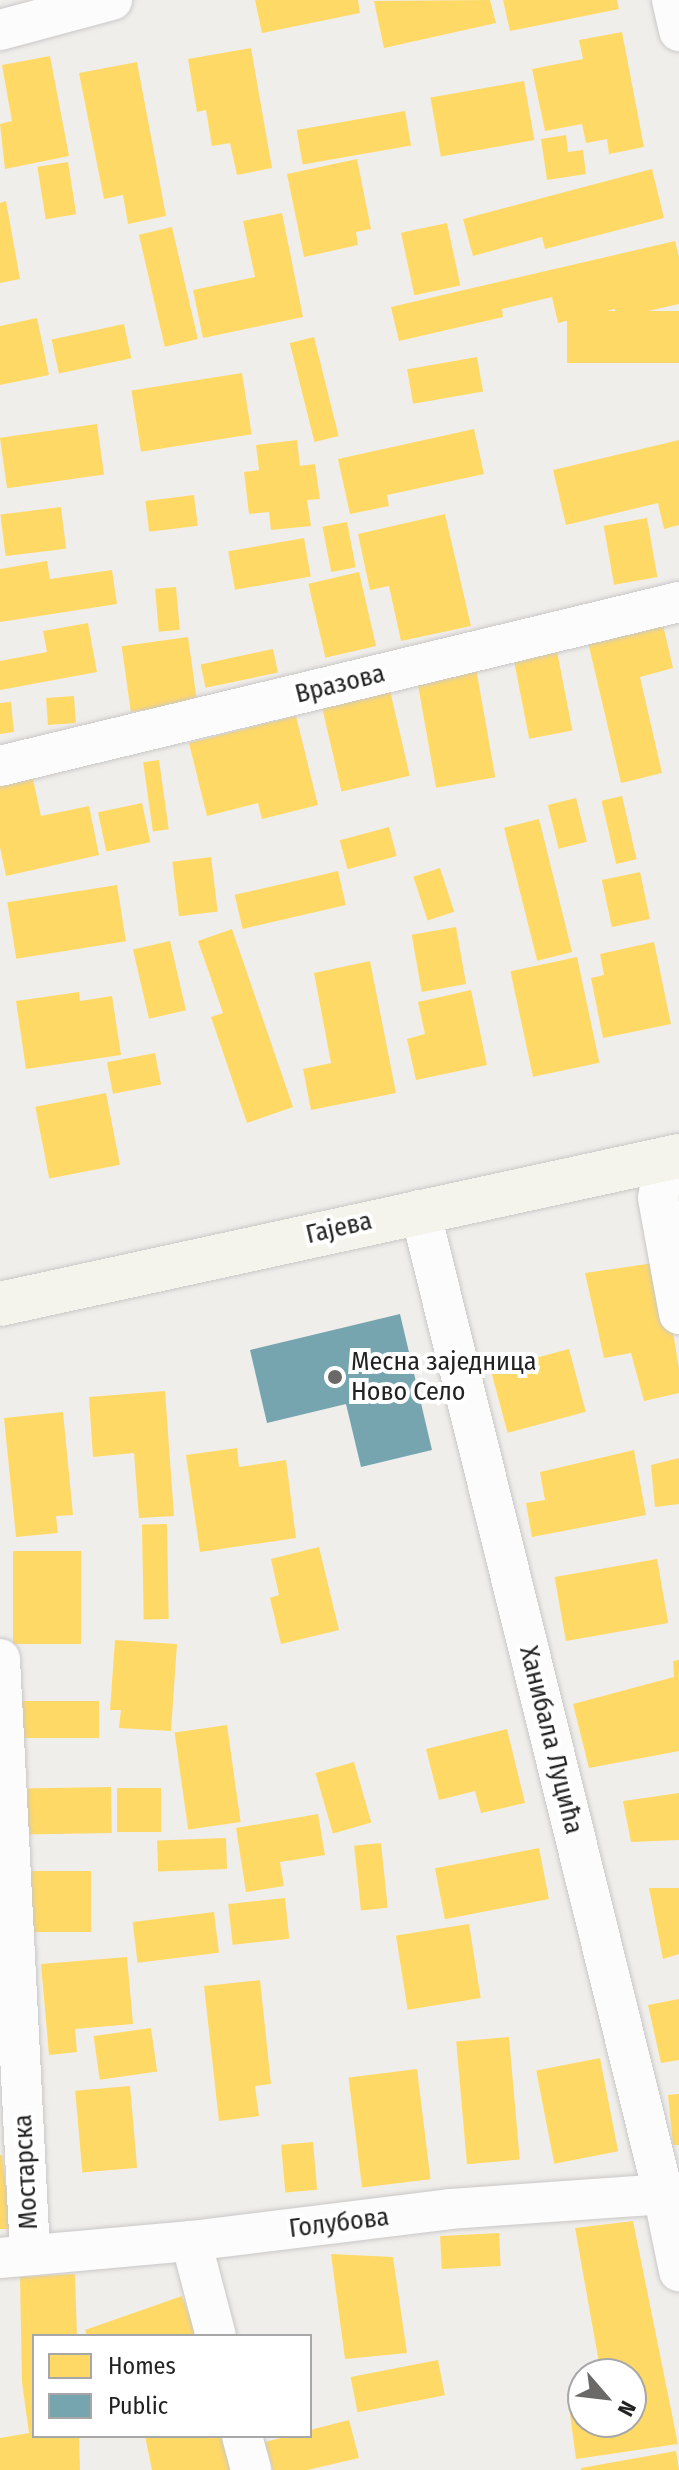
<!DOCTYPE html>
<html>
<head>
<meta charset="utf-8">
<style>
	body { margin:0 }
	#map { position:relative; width:679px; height:2470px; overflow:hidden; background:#f0eeeb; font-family:"Fira Sans Condensed",sans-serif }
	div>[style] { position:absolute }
	.homes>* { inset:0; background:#ffd966; transform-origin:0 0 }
	.public>* { inset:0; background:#76a5af }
	.roads { filter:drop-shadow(0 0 2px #c9c8c7) drop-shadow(0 0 2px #c9c8c7) }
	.street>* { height:40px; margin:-20px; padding:0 20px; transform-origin:20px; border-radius:20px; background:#fdfcfc }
	.secondary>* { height:44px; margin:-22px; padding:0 22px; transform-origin:22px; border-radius:22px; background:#f4f4ed }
	.dots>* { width:22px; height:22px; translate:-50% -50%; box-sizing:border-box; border:4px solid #fff; border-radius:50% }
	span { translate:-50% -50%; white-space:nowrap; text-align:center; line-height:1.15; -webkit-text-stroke:8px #fff; paint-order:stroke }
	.street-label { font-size:26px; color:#222 }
	.poi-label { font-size:26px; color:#222 }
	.left { translate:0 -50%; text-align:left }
	.legend { position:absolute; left:32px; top:2334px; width:280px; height:104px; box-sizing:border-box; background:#fff; border:2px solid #a7a7a7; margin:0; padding:10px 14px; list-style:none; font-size:24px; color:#222 }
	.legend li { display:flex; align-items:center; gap:16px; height:40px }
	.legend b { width:40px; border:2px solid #a7a7a7 }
	.north { position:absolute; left:567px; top:2358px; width:80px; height:80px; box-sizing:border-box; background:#fff; border:2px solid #a7a7a7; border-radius:50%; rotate:118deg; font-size:22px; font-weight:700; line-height:32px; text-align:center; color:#222 }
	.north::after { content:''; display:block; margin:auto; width:28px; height:36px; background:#6a6968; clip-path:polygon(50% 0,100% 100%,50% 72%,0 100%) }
</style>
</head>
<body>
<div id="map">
	<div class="homes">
		<div style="clip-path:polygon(255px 0,358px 0,360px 13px,262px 33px)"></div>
		<div style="clip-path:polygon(490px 0,496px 23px,384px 48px,374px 1px)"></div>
		<div style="clip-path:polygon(503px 0,617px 0,619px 9px,510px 31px)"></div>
		<div style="clip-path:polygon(622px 32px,644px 147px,609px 154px,607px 139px,586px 143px,582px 124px,545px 131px,532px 69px,583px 59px,579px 40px)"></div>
		<div style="clip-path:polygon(251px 48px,272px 168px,237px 175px,230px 143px,212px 146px,206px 110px,197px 112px,188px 59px)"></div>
		<div style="clip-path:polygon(50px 56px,69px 156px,5px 169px,0 124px,12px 121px,2px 65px)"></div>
		<div style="clip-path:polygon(137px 62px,166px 216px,128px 224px,123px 195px,104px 199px,79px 73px)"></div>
		<div style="left:524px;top:81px;width:60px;height:95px;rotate:80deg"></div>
		<div style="left:405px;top:111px;width:35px;height:110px;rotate:80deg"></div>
		<div style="clip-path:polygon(566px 135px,568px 152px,583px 150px,586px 174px,547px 180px,541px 139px)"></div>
		<div style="clip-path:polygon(357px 159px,371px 229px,356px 232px,358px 245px,304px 257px,287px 174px)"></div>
		<div style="left:68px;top:162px;width:53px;height:31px;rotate:81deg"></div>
		<div style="clip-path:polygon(652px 169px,664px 218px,545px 249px,542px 237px,473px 256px,463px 219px)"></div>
		<div style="clip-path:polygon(6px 201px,20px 279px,0 283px,0 203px)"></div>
		<div style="clip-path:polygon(282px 213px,303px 317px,203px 338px,193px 290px,255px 277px,243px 221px)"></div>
		<div style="left:447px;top:223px;width:64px;height:47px;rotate:78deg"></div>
		<div style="left:172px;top:227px;width:115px;height:34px;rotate:77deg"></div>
		<div style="clip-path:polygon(675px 241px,679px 257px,679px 304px,617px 318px,615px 309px,558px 323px,552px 297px,502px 309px,503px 317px,399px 341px,391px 307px)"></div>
		<div style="left:679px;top:311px;width:52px;height:112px;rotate:90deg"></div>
		<div style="clip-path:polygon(37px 318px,49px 375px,0 385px,0 326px)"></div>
		<div style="left:124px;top:324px;width:35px;height:74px;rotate:78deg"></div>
		<div style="left:314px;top:337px;width:102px;height:25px;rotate:76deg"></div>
		<div style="left:477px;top:357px;width:35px;height:71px;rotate:80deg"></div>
		<div style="left:242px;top:373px;width:62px;height:112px;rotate:81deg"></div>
		<div style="left:97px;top:424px;width:51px;height:98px;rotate:82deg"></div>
		<div style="clip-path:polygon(474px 429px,484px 474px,387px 495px,389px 506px,350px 514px,338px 459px)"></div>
		<div style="clip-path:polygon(297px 440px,300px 466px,315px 464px,320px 499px,307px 500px,311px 526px,271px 530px,269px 512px,249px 514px,244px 472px,259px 470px,256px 445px)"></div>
		<div style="clip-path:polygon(679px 440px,679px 525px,664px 529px,658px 503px,566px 525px,553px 470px)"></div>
		<div style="left:194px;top:495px;width:31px;height:49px;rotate:83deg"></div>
		<div style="left:61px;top:507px;width:42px;height:61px;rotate:83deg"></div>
		<div style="clip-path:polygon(445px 514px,471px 626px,401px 641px,389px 586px,370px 590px,358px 534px)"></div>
		<div style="left:647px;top:518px;width:60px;height:44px;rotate:80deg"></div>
		<div style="left:347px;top:522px;width:46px;height:25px;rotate:79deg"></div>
		<div style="left:304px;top:538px;width:39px;height:77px;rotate:80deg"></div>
		<div style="clip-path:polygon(47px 561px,50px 579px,112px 570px,117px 604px,0 622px,0 569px)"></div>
		<div style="left:359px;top:572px;width:76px;height:52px;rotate:77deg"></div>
		<div style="left:176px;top:587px;width:43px;height:21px;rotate:85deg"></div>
		<div style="clip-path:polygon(88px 623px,97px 672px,0 690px,0 661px,47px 652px,43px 631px)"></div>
		<div style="clip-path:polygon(663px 625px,673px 668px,640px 677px,662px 773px,621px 783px,588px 642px)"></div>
		<div style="left:188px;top:637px;width:66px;height:67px;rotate:82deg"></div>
		<div style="left:556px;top:646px;width:86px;height:44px;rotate:79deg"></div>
		<div style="left:273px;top:649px;width:24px;height:74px;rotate:78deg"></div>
		<div style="left:476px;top:668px;width:111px;height:60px;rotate:80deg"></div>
		<div style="left:389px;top:686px;width:92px;height:70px;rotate:77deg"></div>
		<div style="left:74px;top:696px;width:27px;height:28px;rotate:86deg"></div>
		<div style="clip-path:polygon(11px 702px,14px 732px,0 734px,0 703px)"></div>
		<div style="clip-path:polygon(296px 716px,318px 805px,262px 819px,258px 803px,207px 816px,189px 743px)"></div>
		<div style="left:159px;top:760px;width:70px;height:16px;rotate:82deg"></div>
		<div style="clip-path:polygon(33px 779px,41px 816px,89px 806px,99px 855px,6px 876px,0 847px,0 786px)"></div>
		<div style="left:622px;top:796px;width:65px;height:21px;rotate:77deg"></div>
		<div style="left:576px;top:798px;width:45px;height:29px;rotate:76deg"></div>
		<div style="left:142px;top:803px;width:40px;height:45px;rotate:78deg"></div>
		<div style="left:539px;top:819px;width:137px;height:36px;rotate:76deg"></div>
		<div style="left:389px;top:827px;width:30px;height:51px;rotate:75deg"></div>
		<div style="left:211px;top:857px;width:55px;height:39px;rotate:83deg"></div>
		<div style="left:440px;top:868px;width:46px;height:28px;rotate:72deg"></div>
		<div style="left:338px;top:871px;width:35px;height:106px;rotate:77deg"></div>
		<div style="left:640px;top:872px;width:48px;height:39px;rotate:78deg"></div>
		<div style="left:117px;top:885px;width:57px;height:111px;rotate:81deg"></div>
		<div style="left:456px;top:927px;width:58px;height:45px;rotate:80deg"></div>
		<div style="clip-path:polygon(232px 929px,293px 1107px,247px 1123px,211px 1017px,223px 1013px,198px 941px)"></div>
		<div style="left:170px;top:941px;width:71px;height:38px;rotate:77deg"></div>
		<div style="clip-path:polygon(654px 942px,671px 1024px,603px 1038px,591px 978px,604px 975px,600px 954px)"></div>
		<div style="left:577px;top:957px;width:108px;height:68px;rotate:78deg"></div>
		<div style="clip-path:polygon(370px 961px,396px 1093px,311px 1110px,303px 1069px,331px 1063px,314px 973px)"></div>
		<div style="clip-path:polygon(471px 990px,487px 1065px,416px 1080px,407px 1039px,425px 1034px,418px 1002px)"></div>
		<div style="clip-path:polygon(79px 992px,80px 1001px,112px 996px,121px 1055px,26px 1069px,16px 1001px)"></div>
		<div style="left:155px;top:1053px;width:32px;height:49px;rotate:79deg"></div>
		<div style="left:106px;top:1093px;width:73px;height:72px;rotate:79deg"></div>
		<div style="clip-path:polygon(661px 1262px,679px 1368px,679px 1393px,644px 1401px,631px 1353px,604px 1358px,585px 1273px)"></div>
		<div style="left:569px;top:1349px;width:65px;height:81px;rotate:75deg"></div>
		<div style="clip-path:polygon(165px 1391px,174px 1516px,139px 1518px,134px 1453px,93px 1457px,89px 1397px)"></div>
		<div style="clip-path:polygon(63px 1412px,73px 1515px,56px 1516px,58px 1533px,16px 1537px,4px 1418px)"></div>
		<div style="clip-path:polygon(237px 1448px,239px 1467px,286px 1460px,296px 1538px,200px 1552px,186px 1455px)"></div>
		<div style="clip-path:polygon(634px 1450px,646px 1515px,532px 1537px,526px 1503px,545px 1500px,540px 1472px)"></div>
		<div style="clip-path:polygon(679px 1458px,679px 1504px,655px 1507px,651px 1465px)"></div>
		<div style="left:167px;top:1524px;width:95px;height:25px;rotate:89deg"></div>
		<div style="clip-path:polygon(319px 1547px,339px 1630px,281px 1644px,270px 1598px,279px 1595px,271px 1559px)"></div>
		<div style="left:13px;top:1551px;width:68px;height:93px"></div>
		<div style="left:657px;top:1559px;width:65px;height:104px;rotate:80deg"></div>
		<div style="clip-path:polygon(115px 1640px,177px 1644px,171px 1731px,119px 1728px,121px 1710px,110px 1710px)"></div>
		<div style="clip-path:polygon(679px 1660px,679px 1751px,589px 1768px,573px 1704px,674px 1677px,673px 1661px)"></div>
		<div style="left:99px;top:1701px;width:37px;height:78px;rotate:90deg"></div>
		<div style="left:227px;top:1725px;width:98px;height:53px;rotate:82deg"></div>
		<div style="clip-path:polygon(507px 1729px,525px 1803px,481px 1813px,475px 1791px,439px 1800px,426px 1749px)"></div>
		<div style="left:354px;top:1762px;width:63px;height:40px;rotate:74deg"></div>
		<div style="left:111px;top:1787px;width:46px;height:88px;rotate:89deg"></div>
		<div style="left:117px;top:1788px;width:44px;height:44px"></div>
		<div style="clip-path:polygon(679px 1793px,679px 1840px,631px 1842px,623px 1801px)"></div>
		<div style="clip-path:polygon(318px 1814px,325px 1855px,280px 1862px,284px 1886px,246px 1892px,236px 1828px)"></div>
		<div style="left:226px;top:1838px;width:31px;height:69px;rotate:88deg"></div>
		<div style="left:381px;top:1843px;width:65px;height:27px;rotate:84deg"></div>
		<div style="left:539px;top:1848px;width:52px;height:106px;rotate:79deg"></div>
		<div style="left:30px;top:1871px;width:61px;height:61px"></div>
		<div style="clip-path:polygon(649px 1888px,679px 1888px,679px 1954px,663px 1959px)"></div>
		<div style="left:285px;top:1898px;width:41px;height:57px;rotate:84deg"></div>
		<div style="left:214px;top:1912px;width:41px;height:82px;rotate:83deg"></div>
		<div style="left:469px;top:1924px;width:75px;height:74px;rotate:81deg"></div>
		<div style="clip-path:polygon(127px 1957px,133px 2024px,75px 2029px,77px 2052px,49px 2055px,41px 1964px)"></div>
		<div style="clip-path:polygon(260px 1980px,271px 2084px,255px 2086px,259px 2116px,219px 2121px,204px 1986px)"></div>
		<div style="clip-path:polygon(679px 1999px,679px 2060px,661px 2063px,648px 2005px)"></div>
		<div style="left:151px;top:2028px;width:44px;height:58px;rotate:82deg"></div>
		<div style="left:509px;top:2037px;width:123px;height:53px;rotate:85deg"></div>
		<div style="left:600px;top:2058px;width:95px;height:65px;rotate:79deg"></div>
		<div style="left:417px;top:2069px;width:111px;height:69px;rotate:83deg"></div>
		<div style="left:130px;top:2086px;width:82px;height:55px;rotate:85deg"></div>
		<div style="clip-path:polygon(679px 2094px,679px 2145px,673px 2145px,668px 2095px)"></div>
		<div style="left:313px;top:2142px;width:48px;height:32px;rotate:85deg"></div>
		<div style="clip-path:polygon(0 2155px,2px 2155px,11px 2229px,0 2229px)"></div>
		<div style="clip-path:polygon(633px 2221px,678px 2444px,576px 2459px,568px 2399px,583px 2395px,583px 2422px,631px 2422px,631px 2374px,601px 2374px,575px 2228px)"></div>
		<div style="left:499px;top:2233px;width:33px;height:59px;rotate:87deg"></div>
		<div style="clip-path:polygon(331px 2254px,393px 2257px,407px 2353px,345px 2359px)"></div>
		<div style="clip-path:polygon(75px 2274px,77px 2336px,34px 2336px,34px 2436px,79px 2436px,80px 2470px,0 2470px,0 2438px,29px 2433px,22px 2382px,20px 2277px)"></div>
		<div style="clip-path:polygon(182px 2296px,197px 2336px,87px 2336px,85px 2330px)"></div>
		<div style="left:438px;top:2360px;width:36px;height:89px;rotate:79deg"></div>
		<div style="clip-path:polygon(349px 2420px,359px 2458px,307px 2470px,273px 2470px,265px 2442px,288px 2436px,310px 2436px,310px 2430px)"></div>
		<div style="clip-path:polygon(145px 2436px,223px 2436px,232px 2470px,152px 2470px)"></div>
		<div style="clip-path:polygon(676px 2451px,679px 2470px,581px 2470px,581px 2468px)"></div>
	</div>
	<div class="public">
		<div style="clip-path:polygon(400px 1314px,432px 1450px,361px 1467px,346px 1404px,267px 1423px,250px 1350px)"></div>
	</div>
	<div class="roads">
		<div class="street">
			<div style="left:672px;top:0;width:32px;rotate:77deg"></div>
			<div style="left:0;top:30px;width:116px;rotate:-15deg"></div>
			<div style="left:0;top:766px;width:699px;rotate:-13.58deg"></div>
			<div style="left:663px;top:1160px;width:38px;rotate:97deg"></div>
			<div style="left:658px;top:1198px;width:118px;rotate:79.7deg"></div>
			<div style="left:420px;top:1210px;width:1013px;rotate:76.11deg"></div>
			<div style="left:663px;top:2193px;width:80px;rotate:78.4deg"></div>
			<div style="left:0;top:1659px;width:595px;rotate:87.11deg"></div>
			<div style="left:191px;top:2241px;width:98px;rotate:75.3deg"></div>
			<div style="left:0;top:2258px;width:192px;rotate:-5.1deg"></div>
			<div style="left:191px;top:2241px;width:261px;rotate:-7deg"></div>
			<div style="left:450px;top:2209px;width:230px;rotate:-4deg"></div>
			<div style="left:242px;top:2436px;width:35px;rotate:75deg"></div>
		</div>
		<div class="secondary">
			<div style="left:0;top:1304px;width:695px;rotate:-12.3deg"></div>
		</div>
	</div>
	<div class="dots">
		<div style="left:335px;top:1377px;background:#6a6968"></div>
	</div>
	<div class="street-label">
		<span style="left:340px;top:684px;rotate:-14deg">Вразова</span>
		<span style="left:339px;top:1228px;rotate:-13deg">Гајева</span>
		<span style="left:551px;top:1740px;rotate:76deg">Ханибала Луцића</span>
		<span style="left:26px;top:2172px;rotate:-93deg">Мостарска</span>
		<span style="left:339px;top:2223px;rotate:-7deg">Голубова</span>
	</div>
	<div class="poi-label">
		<span class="left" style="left:351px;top:1377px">Месна заједница<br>Ново Село</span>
	</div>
	<ul class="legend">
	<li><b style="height:22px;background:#ffd966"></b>Homes</li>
	<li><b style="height:22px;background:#76a5af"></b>Public</li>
	</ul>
	<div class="north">N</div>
</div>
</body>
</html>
